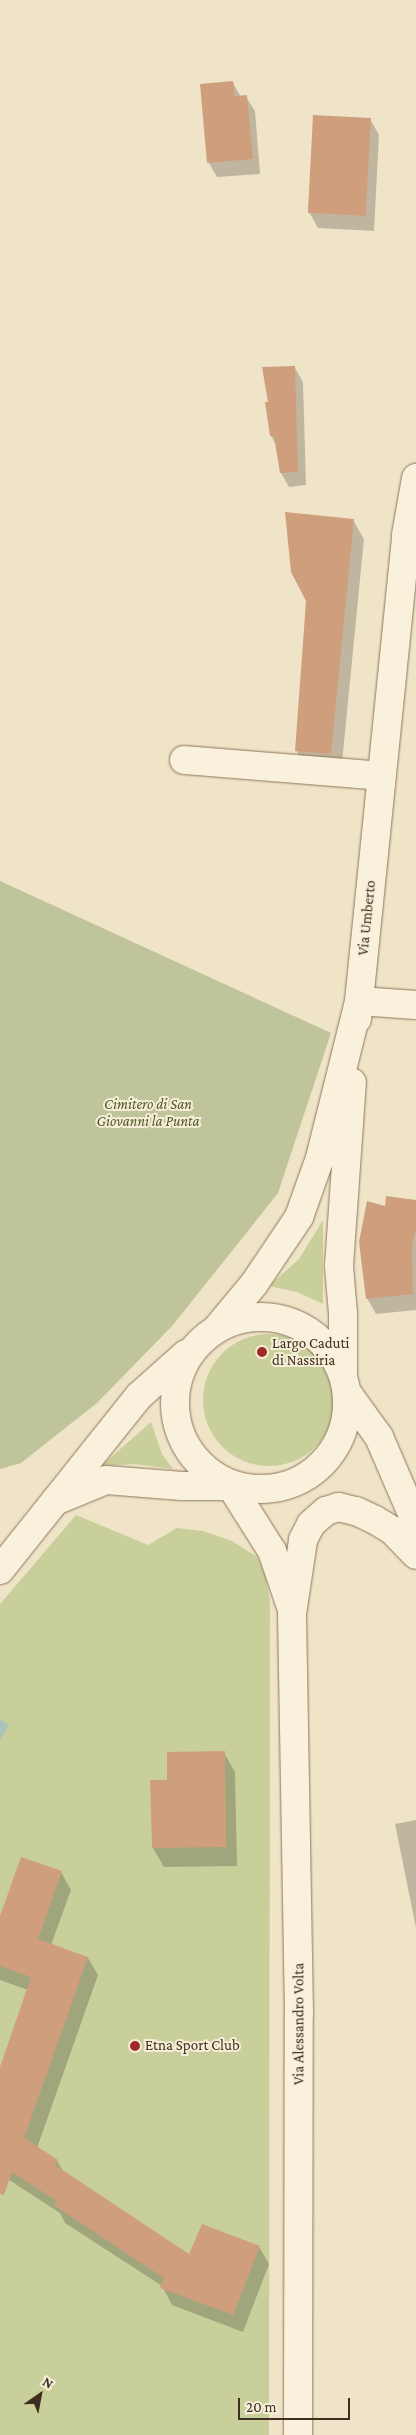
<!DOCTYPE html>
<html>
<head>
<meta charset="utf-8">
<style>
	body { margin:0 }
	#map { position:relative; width:416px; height:2435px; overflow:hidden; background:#f0e4c8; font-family:"Crimson Pro",serif }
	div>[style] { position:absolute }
	.green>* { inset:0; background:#c9cf9b }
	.round { border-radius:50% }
	.cemetery>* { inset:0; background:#bfc49a }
	.water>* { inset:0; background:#a9c4bc }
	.shadow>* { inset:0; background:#0003 }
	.building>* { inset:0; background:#cf9f7d; transform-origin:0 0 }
	.roads { filter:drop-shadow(0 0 1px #8d765c) drop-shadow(0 0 1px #8d765c) }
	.minor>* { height:28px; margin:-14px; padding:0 14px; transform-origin:14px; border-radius:14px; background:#faf1dc }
	.minor>.ring { margin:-14px; padding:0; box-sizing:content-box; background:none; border:28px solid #faf1dc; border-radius:50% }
	.dots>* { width:14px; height:14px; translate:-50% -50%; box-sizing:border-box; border:2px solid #f7eed8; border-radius:50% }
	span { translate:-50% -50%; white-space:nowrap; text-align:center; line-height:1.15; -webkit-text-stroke:4px #f7eed8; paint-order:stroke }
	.street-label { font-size:15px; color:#3d2e20 }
	.park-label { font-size:15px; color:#4d5a26; font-style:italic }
	.poi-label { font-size:15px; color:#3d2e20 }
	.left { translate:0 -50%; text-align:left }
	.north { position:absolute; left:15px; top:2370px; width:50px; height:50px; -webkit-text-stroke:4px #f7eed8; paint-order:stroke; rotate:33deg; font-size:14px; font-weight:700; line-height:20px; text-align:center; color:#3d2e20 }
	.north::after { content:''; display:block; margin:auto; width:18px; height:22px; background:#3d2e20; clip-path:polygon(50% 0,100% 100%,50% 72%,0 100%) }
	.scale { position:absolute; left:238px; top:2398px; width:112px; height:22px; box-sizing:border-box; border:2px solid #3d2e20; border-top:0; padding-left:6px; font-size:15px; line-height:18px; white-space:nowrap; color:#3d2e20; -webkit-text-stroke:4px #f7eed8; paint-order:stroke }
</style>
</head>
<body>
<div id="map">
	<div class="green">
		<div style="clip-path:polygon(323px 1220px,323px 1304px,297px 1292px,269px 1286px,299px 1259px)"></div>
		<div class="round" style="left:203px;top:1334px;width:132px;height:132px"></div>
		<div style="clip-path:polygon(151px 1422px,162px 1454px,173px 1469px,134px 1464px,101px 1466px)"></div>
		<div style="clip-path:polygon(76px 1515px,148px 1545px,177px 1528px,203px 1531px,232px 1541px,257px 1557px,265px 1574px,270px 1601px,269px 2435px,0 2435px,0 1604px)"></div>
	</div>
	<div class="cemetery">
		<div style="clip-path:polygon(0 881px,331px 1033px,278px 1193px,173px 1325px,97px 1403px,21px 1463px,0 1469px)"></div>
	</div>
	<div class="water">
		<div style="clip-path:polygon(0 1719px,9px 1725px,0 1740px)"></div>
	</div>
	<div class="shadow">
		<div style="clip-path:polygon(233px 83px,241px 97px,246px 97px,255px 111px,260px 174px,217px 177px,209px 163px)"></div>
		<div style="clip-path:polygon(370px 119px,379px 135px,374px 231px,318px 228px,309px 212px)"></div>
		<div style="clip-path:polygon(295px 368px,303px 382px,306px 485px,289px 487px,281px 473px,276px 445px,271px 436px,270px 403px)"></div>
		<div style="clip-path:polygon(353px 520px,364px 539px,341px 773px,307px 770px,296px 750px)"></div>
		<div style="clip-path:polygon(416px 1201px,416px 1310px,376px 1314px,367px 1298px)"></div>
		<div style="clip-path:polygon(224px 1753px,235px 1772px,237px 1866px,164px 1867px,153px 1848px,168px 1781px)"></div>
		<div style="clip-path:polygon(416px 1820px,416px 1928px,395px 1824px)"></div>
		<div style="clip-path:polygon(61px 1872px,71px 1890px,51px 1945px,88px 1958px,98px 1975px,37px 2148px,57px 2161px,63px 2171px,190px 2256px,259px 2247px,269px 2264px,243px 2332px,172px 2305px,162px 2286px,65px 2223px,60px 2213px,0 2174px,0 2070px,28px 1990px,0 1980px,0 1920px)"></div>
	</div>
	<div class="building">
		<div style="clip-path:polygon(233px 81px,235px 96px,247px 95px,253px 159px,207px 163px,200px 84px)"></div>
		<div style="left:313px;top:115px;width:58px;height:98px;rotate:3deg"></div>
		<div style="clip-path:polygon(295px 366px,298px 472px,280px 473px,274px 436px,270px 436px,265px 402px,268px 402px,262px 367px)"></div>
		<div style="clip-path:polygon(285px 512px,354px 519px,331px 754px,295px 751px,306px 601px,291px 572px)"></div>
		<div style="clip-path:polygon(386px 1196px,416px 1200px,416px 1228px,412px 1246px,413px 1294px,366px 1299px,359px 1242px,367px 1201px,385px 1206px)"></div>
		<div style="clip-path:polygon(225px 1751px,226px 1847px,152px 1848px,150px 1780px,167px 1780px,167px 1752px)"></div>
		<div style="clip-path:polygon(21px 1857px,62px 1871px,38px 1939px,88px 1957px,24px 2138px,58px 2160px,55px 2165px,189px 2254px,202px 2224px,260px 2246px,233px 2315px,160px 2288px,164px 2278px,54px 2205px,57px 2201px,12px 2172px,4px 2195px,0 2194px,0 2067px,31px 1977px,0 1966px,0 1916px)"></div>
	</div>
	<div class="roads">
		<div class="minor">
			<div style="left:184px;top:760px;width:198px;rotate:4.6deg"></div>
			<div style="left:357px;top:1019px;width:18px;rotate:-84deg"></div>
			<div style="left:359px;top:1001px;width:57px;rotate:4deg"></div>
			<div class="ring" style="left:175px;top:1317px;width:144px;height:144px"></div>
			<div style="left:219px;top:1326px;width:55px;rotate:-50.2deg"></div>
			<div style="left:254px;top:1284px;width:81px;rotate:-56.1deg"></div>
			<div style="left:299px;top:1217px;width:63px;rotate:-70.4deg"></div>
			<div style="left:320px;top:1158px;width:162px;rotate:-76deg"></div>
			<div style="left:359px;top:1001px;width:468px;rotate:-84.2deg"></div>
			<div style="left:406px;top:535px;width:58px;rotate:-80deg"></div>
			<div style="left:343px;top:1373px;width:59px;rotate:-90deg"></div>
			<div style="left:343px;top:1314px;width:48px;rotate:-94.8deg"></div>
			<div style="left:339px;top:1266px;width:184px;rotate:-86deg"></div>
			<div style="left:348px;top:1394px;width:53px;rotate:54.2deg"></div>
			<div style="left:379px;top:1437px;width:94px;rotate:66.7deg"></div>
			<div style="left:55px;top:1501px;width:55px;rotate:-22.4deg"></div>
			<div style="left:106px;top:1480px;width:76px;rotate:4.5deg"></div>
			<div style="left:182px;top:1486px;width:49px"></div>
			<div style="left:231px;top:1486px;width:77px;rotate:57.8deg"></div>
			<div style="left:272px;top:1551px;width:56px;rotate:71.2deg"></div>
			<div style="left:0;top:1570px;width:223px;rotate:-51.4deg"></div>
			<div style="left:139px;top:1396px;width:63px;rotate:-41.8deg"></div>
			<div style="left:298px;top:2435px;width:421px;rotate:-89.9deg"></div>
			<div style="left:299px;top:2014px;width:400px;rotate:-91deg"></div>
			<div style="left:292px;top:1614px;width:75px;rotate:-81.5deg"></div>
			<div style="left:303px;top:1540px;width:18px;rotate:-63deg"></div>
			<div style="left:311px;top:1524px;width:20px;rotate:-41deg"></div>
			<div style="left:326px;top:1511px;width:13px;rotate:-18deg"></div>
			<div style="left:338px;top:1507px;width:18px;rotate:13deg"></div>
			<div style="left:356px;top:1511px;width:21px;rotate:25deg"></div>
			<div style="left:375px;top:1520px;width:21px;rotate:31deg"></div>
			<div style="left:393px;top:1531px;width:33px;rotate:46deg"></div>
		</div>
	</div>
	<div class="dots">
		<div style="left:262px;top:1352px;background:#9e2a2b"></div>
		<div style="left:135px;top:2046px;background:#9e2a2b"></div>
	</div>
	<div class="street-label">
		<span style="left:367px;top:918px;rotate:-84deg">Via Umberto</span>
		<span style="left:299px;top:2024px;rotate:-90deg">Via Alessandro Volta</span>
	</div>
	<div class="park-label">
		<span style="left:148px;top:1113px">Cimitero di San<br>Giovanni la Punta</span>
	</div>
	<div class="poi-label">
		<span class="left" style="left:272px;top:1352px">Largo Caduti<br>di Nassiria</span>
		<span class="left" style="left:145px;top:2046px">Etna Sport Club</span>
	</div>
	<div class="north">N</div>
	<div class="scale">20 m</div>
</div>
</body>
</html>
